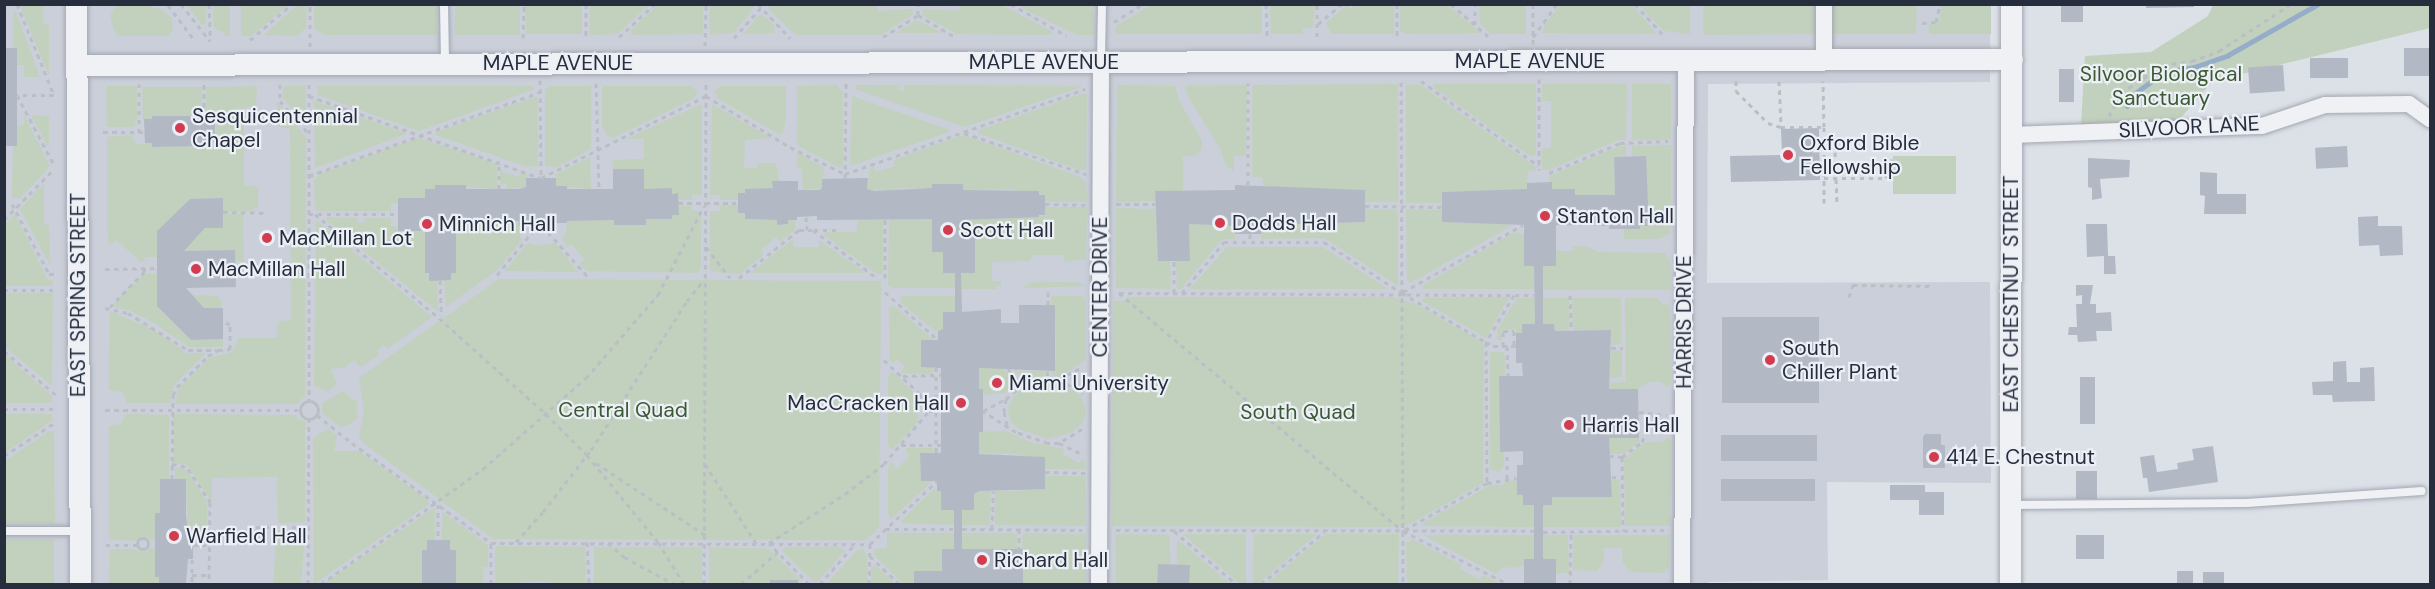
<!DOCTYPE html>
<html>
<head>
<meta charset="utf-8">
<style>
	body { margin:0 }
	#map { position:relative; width:2435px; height:589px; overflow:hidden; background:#dce0e7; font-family:"DM Sans",sans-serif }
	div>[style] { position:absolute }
	.built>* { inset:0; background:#cacfd9 }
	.green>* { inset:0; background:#c2d1bd; transform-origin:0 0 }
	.stream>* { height:5px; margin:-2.5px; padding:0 2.5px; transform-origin:2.5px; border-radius:2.5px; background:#96adc9 }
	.building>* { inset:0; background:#b3b9c4; transform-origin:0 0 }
	.path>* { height:3px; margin-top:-1.5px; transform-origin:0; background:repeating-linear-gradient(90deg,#bbbec5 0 4.5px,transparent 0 9px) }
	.path>.ring { margin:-1.5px; padding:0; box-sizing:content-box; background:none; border:3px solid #bbbec5; border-radius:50% }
	.roads { filter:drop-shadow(0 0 2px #a2a7b1) drop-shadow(0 0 2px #a2a7b1) }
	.service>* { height:8px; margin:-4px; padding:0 4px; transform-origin:4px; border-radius:4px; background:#eff1f5 }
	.minor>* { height:16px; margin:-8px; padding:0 8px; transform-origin:8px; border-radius:8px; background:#eff1f5 }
	.tertiary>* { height:21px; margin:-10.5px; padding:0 10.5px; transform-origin:10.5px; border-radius:10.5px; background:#eff1f5 }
	.dots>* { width:16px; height:16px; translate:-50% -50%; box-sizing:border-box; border:3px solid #eceff5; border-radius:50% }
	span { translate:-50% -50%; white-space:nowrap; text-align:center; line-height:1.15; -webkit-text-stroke:4.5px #eceff5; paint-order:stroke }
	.street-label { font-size:21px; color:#262e3e }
	.park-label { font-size:21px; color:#395a33 }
	.poi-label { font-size:21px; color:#262e3e }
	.left { translate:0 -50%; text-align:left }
	.right { translate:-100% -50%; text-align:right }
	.frame { position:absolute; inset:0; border:6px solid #262e3e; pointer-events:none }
</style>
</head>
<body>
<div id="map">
	<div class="built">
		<div style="clip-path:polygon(4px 5px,1990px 5px,1990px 82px,1708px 84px,1707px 283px,1990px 282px,1991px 483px,1827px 482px,1828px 580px,1708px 582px,1707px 584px,5px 584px)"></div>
	</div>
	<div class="green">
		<div style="clip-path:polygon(769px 4px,878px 5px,878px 11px,912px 9px,913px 14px,881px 35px,796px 35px,769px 10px)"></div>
		<div style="clip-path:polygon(1910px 4px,1917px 6px,1916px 34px,1832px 34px,1832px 5px)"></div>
		<div style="clip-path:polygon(20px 5px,43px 5px,43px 23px,49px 26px,49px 76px)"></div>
		<div style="clip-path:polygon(115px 5px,146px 5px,162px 10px,172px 18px,173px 29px,168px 36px,119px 36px,114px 31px,110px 17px)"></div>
		<div style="clip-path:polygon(187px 5px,207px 5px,205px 25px,201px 24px)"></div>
		<div style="clip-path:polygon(213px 5px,230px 5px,230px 36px,224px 36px,224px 32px,218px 31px,213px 26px)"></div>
		<div style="clip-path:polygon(241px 5px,241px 4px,288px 5px,251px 36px,241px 36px)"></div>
		<div style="clip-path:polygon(297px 5px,307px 5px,306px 28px,297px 36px,264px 35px)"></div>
		<div style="clip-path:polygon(314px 5px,437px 5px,437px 35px,324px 35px,314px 28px)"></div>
		<div style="left:455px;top:5px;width:65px;height:30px"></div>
		<div style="left:526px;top:5px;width:56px;height:29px"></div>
		<div style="clip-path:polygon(590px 5px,590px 4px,649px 5px,617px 34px,590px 35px)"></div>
		<div style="clip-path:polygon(658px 5px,703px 5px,703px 34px,631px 35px,631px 30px)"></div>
		<div style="clip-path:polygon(709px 5px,752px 5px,754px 8px,733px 33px,710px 35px)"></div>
		<div style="clip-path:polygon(959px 5px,1002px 5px,1053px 32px,1050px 35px,957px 34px,922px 15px,923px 9px,959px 11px)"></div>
		<div style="clip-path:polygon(1022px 5px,1093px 5px,1094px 35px,1077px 35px,1022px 8px)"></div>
		<div style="clip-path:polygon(1151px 5px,1262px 5px,1262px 32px,1261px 34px,1115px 34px,1116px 26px)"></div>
		<div style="clip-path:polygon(1270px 5px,1315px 5px,1313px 28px,1303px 28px,1303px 34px,1271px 34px)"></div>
		<div style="clip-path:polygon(1347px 5px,1351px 9px,1356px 5px,1394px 5px,1394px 34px,1331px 34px,1326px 23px)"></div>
		<div style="clip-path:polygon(1400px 5px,1447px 5px,1482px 33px,1405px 34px,1400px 30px)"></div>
		<div style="clip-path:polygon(1479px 5px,1526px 5px,1526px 34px,1491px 34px,1480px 24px)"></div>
		<div style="clip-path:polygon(1632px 5px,1657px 34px,1542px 33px,1546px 23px,1560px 5px)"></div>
		<div style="clip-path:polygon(1639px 5px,1690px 5px,1690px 34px,1664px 31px)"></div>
		<div style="clip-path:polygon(1703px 5px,1816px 5px,1816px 34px,1707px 35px,1703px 34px)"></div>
		<div style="clip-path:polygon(1941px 5px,1991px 5px,1991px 34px,1930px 34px,1928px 25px,1940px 20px)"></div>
		<div style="clip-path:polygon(2213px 5px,2430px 5px,2430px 28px,2213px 81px,2178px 121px,2081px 125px,2085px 56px,2151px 52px,2208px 16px)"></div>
		<div style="clip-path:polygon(13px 12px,16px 12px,40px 77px,24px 77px,24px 65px,17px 65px,13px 48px)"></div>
		<div style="clip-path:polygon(759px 15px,764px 16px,775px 26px,774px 33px,744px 34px)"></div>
		<div style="clip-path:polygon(917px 20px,939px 31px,940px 33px,896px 33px)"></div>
		<div style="clip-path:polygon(1398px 84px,1398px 202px,1365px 202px,1365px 190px,1264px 188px,1262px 177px,1252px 177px,1252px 85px)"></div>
		<div style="clip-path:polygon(1419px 84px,1536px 167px,1536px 170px,1528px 171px,1527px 189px,1442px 192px,1442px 203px,1406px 203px,1406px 85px)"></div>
		<div style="clip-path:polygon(1433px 84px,1536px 84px,1536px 155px,1530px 156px,1433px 87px)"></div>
		<div style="clip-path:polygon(1542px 84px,1627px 84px,1626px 140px,1618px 140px,1549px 170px,1542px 170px,1542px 149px,1551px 148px,1551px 101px,1542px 101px)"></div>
		<div style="left:1632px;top:84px;width:39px;height:56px"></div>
		<div style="clip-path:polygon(856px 85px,899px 85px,899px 91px,904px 91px,904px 85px,1084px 86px,965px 127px,855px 89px)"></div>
		<div style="clip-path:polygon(1117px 85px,1175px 86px,1180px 102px,1202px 141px,1201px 150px,1195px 156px,1183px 156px,1183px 191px,1155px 191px,1155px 201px,1116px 202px)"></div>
		<div style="clip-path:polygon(1247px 85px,1246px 156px,1234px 156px,1234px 171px,1226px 166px,1220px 148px,1188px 97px,1185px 86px)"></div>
		<div style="clip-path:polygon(106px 86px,137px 86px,137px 119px,134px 127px,107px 127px)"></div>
		<div style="clip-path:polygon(257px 86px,256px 106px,244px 108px,244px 185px,258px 187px,258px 208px,254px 208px,254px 211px,223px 211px,223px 198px,190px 199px,157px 231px,157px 257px,145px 257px,144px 262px,140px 262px,117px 240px,109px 245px,107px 230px,107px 137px,132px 135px,136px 144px,152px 143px,152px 147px,205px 146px,205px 142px,215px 141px,217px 120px,216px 114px,206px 112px,206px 87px)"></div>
		<div style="clip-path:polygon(283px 86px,306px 86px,306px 125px,283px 98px)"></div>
		<div style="clip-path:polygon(317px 86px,532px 86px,535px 89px,419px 131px,318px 95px)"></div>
		<div style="clip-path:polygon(552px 86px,591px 86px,591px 149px,557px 167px,545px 166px,545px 91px,546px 88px)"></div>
		<div style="clip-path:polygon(602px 86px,692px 86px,698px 93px,693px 99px,613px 138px,607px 135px,602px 126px)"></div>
		<div style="clip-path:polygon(720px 86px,786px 86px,786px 118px,783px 132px,780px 135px,717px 98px,715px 92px)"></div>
		<div style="clip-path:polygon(797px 86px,837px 85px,843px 93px,843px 165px,840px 168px,797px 145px)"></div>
		<div style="clip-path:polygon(142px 87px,202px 87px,201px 116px,152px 116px,152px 119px,143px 120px)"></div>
		<div style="clip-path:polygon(1084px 93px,1087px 95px,1086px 170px,1079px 170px,978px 133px,979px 130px)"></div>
		<div style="clip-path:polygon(852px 96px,947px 129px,949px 132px,850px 166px)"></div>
		<div style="clip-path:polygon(535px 97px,538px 97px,538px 167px,524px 166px,436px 135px,436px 132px)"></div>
		<div style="clip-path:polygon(277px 101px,306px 138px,305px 396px,297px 404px,175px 404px,178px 389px,209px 358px,232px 352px,238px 338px,277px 338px,278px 322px,291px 320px,290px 129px,277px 126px)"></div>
		<div style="clip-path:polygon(314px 101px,404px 132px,406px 134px,315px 168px)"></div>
		<div style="clip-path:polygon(712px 104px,771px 138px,745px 140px,744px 168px,758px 168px,758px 163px,776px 163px,778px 179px,781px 181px,773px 181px,773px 188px,745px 189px,745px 193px,738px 193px,738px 200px,720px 200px,720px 195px,710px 195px)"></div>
		<div style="clip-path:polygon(699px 105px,702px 107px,702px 195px,692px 195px,692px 200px,679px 200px,678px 194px,644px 189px,644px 169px,613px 169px,613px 160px,644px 159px,644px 139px,627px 139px)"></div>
		<div style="clip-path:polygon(24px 115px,50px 166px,21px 198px,12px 198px,13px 146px,16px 145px,16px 126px,24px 125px)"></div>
		<div style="clip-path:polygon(31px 115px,49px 116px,49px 146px,47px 145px)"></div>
		<div style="clip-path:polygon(960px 136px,966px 136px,1078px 176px,1086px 182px,1087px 202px,1045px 202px,1045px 195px,1009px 189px,963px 190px,932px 184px,932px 188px,897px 188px,896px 191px,867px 189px,870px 168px,874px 167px,876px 172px,895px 166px,894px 160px)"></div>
		<div style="clip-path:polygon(419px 138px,497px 164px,497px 189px,435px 185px,435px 189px,425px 189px,425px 198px,391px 204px,391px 211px,318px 211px,315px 208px,314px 180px,320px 174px)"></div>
		<div style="clip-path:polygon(1671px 145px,1671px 226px,1669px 234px,1659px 239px,1624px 239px,1624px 229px,1649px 225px,1645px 156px,1632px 156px,1632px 146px)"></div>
		<div style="clip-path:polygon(1620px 146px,1626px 146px,1626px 156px,1614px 157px,1615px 195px,1575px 195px,1575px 189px,1552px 189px,1549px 176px)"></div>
		<div style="clip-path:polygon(797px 152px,824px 168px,822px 188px,803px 190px,802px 169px,797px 169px)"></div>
		<div style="left:1893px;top:156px;width:63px;height:38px"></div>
		<div style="clip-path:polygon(590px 157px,591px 189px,556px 186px,556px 174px)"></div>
		<div style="clip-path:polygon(500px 171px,519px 177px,521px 172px,527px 174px,526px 187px,507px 189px,506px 184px,500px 184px)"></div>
		<div style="clip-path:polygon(44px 183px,44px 224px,49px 226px,50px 265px,20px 209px)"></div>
		<div style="clip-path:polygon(720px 205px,738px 205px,738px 213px,745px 213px,745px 219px,777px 220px,777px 225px,788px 224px,788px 220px,795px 220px,795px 230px,780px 242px,776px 237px,761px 250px,764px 254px,740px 274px,713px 272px,710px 268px,710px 211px,720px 211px)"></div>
		<div style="clip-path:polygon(678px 206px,692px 206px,692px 211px,701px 211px,701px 267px,698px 273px,587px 271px,580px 264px,584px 259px,572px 244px,567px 247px,562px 239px,566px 233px,567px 221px,614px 220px,614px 225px,646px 225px,646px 219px,671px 219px,672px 215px,678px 215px)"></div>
		<div style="clip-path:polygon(1045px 207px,1087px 207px,1086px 259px,1064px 262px,1064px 255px,1033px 255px,1030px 261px,992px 262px,992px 281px,1001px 281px,1001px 286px,996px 286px,996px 289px,961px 289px,961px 273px,975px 272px,975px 236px,963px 236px,963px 220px,1039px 217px,1045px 215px)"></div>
		<div style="clip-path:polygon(1116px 208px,1155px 209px,1158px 261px,1170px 261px,1171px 289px,1116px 288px)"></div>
		<div style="clip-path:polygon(1365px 209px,1398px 210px,1398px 286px,1324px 238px,1261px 239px,1262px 225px,1365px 222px)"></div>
		<div style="clip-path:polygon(1406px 209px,1442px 210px,1442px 222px,1513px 225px,1410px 283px,1407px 280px)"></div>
		<div style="clip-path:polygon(15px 214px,48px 280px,53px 280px,53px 286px,5px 286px,5px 224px)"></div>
		<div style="clip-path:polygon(224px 214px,243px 214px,244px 261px,235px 261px,235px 250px,184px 251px,205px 228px,223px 228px)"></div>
		<div style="clip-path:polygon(327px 217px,357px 218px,357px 223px,364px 223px,365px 218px,391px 218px,391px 226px,425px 231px,425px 273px,437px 280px,438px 312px,326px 220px)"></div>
		<div style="clip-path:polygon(883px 217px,883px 274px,877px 274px,824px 235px,825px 232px,857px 232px,857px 220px)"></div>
		<div style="clip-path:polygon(889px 217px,932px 219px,943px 252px,955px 273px,955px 288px,893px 288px,888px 285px)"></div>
		<div style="clip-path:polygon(316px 220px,432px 317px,387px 349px,384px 345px,376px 351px,379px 355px,361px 367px,354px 360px,344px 368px,331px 369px,337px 384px,328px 391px,314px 386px)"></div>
		<div style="clip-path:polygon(456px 221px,519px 221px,519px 234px,522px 240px,497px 270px,446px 307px,444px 280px,451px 280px,451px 273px,456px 273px)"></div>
		<div style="clip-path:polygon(1189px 224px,1235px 226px,1235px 239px,1222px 239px,1181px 289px,1177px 289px,1176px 261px,1190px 261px)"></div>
		<div style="clip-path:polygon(1515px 232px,1524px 234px,1525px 266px,1534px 266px,1534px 289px,1423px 289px,1422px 286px)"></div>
		<div style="clip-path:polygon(793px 239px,794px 247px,819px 247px,819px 240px,866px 273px,750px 273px)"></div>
		<div style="clip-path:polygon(528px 243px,537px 246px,555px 243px,578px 272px,505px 271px)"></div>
		<div style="clip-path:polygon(1573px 246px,1588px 247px,1598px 252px,1665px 253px,1670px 262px,1671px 290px,1543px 290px,1543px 266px,1556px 266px,1556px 251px,1573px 251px)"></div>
		<div style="clip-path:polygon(1227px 247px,1323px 247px,1388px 289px,1190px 289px)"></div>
		<div style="clip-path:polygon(144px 274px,157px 274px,158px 306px,191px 340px,223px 339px,223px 347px,189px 347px,154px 323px,128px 310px,115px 307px,114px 304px)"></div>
		<div style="clip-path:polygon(499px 279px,881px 281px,879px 528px,866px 540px,493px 539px,365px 444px,359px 436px,364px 412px,359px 378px)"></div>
		<div style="clip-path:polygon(1031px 282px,1077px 282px,1086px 286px,1022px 288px)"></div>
		<div style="clip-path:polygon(5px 293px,53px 293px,52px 386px,5px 347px)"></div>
		<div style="clip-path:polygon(192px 295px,218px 296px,223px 303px,220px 308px,204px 308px)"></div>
		<div style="clip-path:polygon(901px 296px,955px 296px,955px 312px,943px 312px,943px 329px,935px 331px,901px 303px)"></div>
		<div style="clip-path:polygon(1052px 296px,1083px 296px,1086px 301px,1086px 360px,1059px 377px,1052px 375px,1052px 371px,1055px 370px,1056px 351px,1055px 305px,1051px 305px)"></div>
		<div style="clip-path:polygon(1128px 297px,1392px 297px,1414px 303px,1482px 342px,1484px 347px,1483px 483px,1408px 525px,1388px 527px,1112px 526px,1113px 301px,1125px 301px)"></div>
		<div style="clip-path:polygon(1509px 297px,1486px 338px,1422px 301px,1423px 298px)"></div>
		<div style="clip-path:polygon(1517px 298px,1534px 298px,1535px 324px,1523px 324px,1522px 333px,1516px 333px,1516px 329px,1502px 329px,1502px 340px,1497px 340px,1497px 330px)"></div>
		<div style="clip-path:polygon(1543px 298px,1569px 298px,1569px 330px,1555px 331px,1554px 324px,1543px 324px)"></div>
		<div style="clip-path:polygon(1572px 298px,1621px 298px,1621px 344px,1611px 345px,1611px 330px,1573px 330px)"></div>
		<div style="clip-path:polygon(1625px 298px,1657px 298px,1662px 304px,1670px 305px,1671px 383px,1667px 387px,1661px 382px,1648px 382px,1638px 389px,1609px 389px,1609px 383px,1626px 382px)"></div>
		<div style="clip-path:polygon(893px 305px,933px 340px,921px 340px,921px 367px,933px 367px,933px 374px,903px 373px,901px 371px,905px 367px,897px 359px,893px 363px,890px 360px,889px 307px)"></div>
		<div style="clip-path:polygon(110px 311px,152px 329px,187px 353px,206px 353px,173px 386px,170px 403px,127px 403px,123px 392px,109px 390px)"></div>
		<div style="clip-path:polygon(1611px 351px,1622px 351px,1622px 377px,1609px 378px)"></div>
		<div style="clip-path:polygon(1492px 352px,1502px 352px,1505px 355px,1505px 376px,1499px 377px,1500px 451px,1504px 451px,1504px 466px,1499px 472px,1490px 469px,1490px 354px)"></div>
		<div style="clip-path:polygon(5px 355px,52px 396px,52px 403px,5px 403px)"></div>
		<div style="clip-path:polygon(979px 368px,1003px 368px,1017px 384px,1004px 393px,983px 395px,979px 389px)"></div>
		<div style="clip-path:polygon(1012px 368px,1017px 368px,1017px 371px,1045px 371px,1045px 377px,1024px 380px)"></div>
		<div style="clip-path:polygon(893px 372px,919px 398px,918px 422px,892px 450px,888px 446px,888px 376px)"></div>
		<div style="clip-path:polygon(1049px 382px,1074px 391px,1081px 397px,1086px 412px,1082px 423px,1073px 432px,1048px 439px,1017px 428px,1010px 420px,1008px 409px,1011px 400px,1022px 389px)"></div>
		<div style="clip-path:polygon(342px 391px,357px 402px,357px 418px,351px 424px,340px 427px,322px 413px,322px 404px)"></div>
		<div style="clip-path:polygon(5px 414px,52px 414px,53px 420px,5px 453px)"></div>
		<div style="clip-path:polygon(126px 414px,169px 415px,169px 479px,160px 479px,160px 513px,155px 514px,155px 541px,142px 536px,136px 541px,109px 539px,109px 426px,121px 424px)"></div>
		<div style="clip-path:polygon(173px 414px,296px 415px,299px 420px,305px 421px,305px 522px,278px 523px,277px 477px,212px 478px,212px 502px,187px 465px,174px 462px)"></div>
		<div style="clip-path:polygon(328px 429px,337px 435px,334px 451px,359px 451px,428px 500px,429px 504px,314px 584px,313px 438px)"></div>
		<div style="clip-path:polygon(49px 431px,54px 433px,55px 524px,5px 523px,5px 461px)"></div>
		<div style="clip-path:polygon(1006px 431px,1030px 442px,1064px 449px,1062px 454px,1079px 463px,1082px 459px,1085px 461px,1085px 469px,1045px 469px,1020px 457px,1020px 454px,979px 453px,979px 432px)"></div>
		<div style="clip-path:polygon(1668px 437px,1671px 441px,1670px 526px,1625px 526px,1624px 459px,1646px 442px,1662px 442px)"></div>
		<div style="clip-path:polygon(1609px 438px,1639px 438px,1640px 441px,1624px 454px,1609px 454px)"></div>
		<div style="clip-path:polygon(905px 448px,933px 448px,933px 453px,920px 454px,921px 481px,933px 481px,890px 520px,888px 513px,888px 470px,891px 462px,897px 469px,909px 456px)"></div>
		<div style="clip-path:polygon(175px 467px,186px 469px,207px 502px,207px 531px,188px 531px,186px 479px,175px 479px)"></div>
		<div style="clip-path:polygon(1045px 476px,1085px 476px,1086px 526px,995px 525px,995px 491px,1020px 491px)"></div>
		<div style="clip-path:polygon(1612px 479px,1620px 480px,1621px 527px,1543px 527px,1543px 505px,1552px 505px,1552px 497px,1612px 497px)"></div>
		<div style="clip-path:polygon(1506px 481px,1517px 481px,1517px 495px,1523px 495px,1523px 505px,1534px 505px,1534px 527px,1422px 526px,1423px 523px,1491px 485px,1503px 485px)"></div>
		<div style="clip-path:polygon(934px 489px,941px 491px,941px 509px,954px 510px,954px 525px,902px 523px,902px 520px)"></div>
		<div style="clip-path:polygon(979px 491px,991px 491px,990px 525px,962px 525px,962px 510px,974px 509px,974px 494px)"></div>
		<div style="clip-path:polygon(432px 509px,435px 510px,435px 540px,427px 540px,427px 550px,422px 551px,422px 584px,324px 584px)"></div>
		<div style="clip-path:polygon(443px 512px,488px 545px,488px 567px,483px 567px,483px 582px,489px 584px,456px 584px,456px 550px,450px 550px,450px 540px,441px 540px)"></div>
		<div style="left:277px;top:530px;width:28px;height:54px;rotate:4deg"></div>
		<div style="clip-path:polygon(887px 533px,954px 533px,954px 549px,942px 550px,942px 571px,915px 571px,914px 584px,903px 584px,874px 555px,875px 549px,887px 547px)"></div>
		<div style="clip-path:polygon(962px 533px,1014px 533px,1017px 535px,1017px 549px,962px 549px)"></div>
		<div style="clip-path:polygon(1025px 533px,1086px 534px,1086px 584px,1023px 584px,1022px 537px)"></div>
		<div style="clip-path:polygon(1115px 534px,1169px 535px,1171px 564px,1158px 565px,1158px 584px,1116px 584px)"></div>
		<div style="clip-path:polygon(1183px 534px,1246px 534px,1246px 584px,1240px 584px)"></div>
		<div style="clip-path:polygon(1254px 534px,1317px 534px,1258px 584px,1253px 584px)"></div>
		<div style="clip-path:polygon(1326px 534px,1399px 534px,1398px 584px,1266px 584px)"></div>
		<div style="clip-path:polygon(1423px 535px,1534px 535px,1534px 559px,1524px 566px,1502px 568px,1496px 574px)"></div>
		<div style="clip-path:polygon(1543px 535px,1568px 535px,1569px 573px,1556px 573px,1556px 559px,1543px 559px)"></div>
		<div style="clip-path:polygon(1573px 535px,1670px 535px,1669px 567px,1663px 573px,1631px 572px,1623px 563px,1622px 548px,1604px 548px,1604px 562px,1597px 571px,1573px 570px)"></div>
		<div style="left:5px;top:539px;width:49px;height:45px"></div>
		<div style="clip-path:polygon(1411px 539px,1462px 565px,1460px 569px,1480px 580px,1483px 575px,1501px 584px,1407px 584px,1406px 542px,1411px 542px)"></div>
		<div style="clip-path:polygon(1180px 541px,1230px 584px,1190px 584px,1190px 565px,1177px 565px,1177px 542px)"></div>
		<div style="clip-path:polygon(497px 546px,585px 547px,586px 584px,560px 584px,541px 581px,495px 584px,495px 548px)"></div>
		<div style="left:594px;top:547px;width:108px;height:37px"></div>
		<div style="clip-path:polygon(709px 547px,769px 549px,799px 578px,802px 584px,798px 584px,797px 580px,770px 580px,770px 584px,709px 584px)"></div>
		<div style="clip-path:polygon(785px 547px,840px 547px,845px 551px,818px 581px,814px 582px,782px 551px)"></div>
		<div style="clip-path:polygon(150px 548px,155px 548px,155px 576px,159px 577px,159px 584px,109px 584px,110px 549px,135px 549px,145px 553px)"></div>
		<div style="clip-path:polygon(862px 549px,867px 555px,868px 584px,827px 584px,857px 550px)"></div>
		<div style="clip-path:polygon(875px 565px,877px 567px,895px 584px,871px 584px,871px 569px)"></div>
	</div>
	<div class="stream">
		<div style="left:2127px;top:106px;width:11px;rotate:-68deg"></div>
		<div style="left:2131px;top:96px;width:41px;rotate:-36deg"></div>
		<div style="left:2164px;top:72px;width:30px;rotate:-9deg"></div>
		<div style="left:2194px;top:67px;width:36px;rotate:-19deg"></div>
		<div style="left:2228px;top:55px;width:103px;rotate:-29.5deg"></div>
	</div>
	<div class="building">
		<div style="left:2061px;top:4px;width:22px;height:18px"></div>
		<div style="clip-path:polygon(2146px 4px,2194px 4px,2194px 7px,2146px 8px)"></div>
		<div style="left:4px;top:48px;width:13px;height:98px"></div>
		<div style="left:2430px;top:48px;width:28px;height:26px;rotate:90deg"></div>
		<div style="left:2310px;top:58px;width:38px;height:20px"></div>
		<div style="left:2283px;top:65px;width:26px;height:35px;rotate:86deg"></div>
		<div style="left:2059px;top:69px;width:15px;height:33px"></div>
		<div style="clip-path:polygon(152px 116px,206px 116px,206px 122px,215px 122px,215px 142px,205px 142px,205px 146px,152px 147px,152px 143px,145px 143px,144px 119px,152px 119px)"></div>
		<div style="clip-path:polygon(1819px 128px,1820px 180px,1731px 182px,1730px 156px,1782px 155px,1781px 129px)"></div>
		<div style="left:2347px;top:146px;width:21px;height:32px;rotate:87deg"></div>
		<div style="clip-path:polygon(1646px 156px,1649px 226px,1640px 226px,1640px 229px,1609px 229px,1609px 226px,1556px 225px,1556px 266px,1543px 266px,1543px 324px,1554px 324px,1555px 331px,1611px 330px,1609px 389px,1638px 389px,1639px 438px,1609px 438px,1612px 497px,1552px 497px,1552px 505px,1543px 505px,1543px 559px,1556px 559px,1556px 584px,1524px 584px,1524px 559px,1534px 559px,1534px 505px,1523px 505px,1523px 495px,1517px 495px,1517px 465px,1523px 465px,1523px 451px,1500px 452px,1499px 376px,1523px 376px,1522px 363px,1516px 363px,1516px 333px,1522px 333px,1522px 324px,1535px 324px,1534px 266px,1524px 266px,1524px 225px,1442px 222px,1442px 192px,1527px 189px,1527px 183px,1552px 182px,1552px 189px,1575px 189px,1575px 195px,1615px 195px,1614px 157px)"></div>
		<div style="clip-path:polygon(2088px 158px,2130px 160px,2129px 177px,2100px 179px,2102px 198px,2092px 200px,2092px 188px,2088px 187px)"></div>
		<div style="clip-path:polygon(613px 169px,644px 169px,644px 189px,672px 188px,672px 194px,678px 193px,679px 215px,672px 215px,672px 219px,646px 219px,646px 225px,614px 225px,614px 220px,567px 221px,567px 223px,554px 223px,552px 229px,542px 233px,533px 231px,531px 226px,519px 226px,519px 221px,456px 221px,456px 273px,451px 273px,451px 280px,429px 281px,429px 273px,425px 273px,425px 231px,398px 231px,398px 198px,425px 198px,425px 189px,435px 189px,435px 185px,466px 185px,466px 189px,519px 189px,526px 187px,526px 178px,556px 178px,556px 186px,567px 186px,567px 189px,613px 189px)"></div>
		<div style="clip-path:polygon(2200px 172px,2217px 173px,2217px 194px,2246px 194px,2246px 214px,2204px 214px,2205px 196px,2200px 195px)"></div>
		<div style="clip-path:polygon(868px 178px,867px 189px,875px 191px,932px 188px,932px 184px,963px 184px,963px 190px,1039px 191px,1039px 195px,1045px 195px,1045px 215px,1039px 215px,1039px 217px,963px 220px,963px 236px,975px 236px,975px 273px,961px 273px,962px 312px,1001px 309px,1001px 323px,1019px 323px,1019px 305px,1055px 305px,1055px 371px,979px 368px,979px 389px,983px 389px,983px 432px,979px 432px,979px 454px,1045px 457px,1045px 489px,979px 491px,974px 494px,974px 510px,962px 510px,962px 549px,1023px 549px,1023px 584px,914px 584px,914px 571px,942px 571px,942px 549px,954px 549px,954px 510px,941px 510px,941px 491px,937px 491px,937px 481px,921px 481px,920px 453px,941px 453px,941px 368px,921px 367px,921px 340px,938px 340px,938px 331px,943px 329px,943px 312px,955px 312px,955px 273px,943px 273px,943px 252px,932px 252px,932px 219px,817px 220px,817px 216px,797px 217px,797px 220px,788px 220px,788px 224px,777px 225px,777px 220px,745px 219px,745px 213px,738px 213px,738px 193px,745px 193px,745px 189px,773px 188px,772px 181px,798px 181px,798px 190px,819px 190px,822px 188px,822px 179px)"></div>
		<div style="clip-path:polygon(1235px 185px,1365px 190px,1365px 222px,1262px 225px,1261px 234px,1235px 234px,1235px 226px,1189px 224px,1190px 261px,1158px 261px,1155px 191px,1235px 190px)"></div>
		<div style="clip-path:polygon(223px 198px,223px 228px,205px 228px,184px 251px,235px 250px,236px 287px,186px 288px,204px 308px,223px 308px,223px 339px,191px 340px,157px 306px,157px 231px,190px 199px)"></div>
		<div style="clip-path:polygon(2378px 216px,2378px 226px,2402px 226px,2403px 255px,2380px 256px,2379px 245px,2359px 246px,2358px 217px)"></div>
		<div style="clip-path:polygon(2086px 224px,2107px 224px,2108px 256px,2115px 256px,2116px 274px,2104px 274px,2104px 256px,2087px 257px)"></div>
		<div style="clip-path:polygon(2076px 285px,2093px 285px,2090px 304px,2096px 304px,2096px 313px,2111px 312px,2112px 331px,2096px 331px,2097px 341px,2078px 342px,2077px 335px,2068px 335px,2069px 327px,2077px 327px,2076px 304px,2082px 304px,2082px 295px,2076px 296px)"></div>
		<div style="left:1722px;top:317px;width:97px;height:86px"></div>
		<div style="clip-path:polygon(2346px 361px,2347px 382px,2360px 382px,2360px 368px,2374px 367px,2375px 401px,2333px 402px,2332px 395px,2313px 395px,2312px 382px,2333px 381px,2333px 362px)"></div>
		<div style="left:2080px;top:377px;width:15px;height:47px"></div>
		<div style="clip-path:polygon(1925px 434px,1941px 434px,1941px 445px,1945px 445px,1945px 468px,1923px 468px,1923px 437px)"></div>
		<div style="left:1721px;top:435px;width:96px;height:26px"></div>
		<div style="clip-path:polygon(2213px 446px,2218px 482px,2149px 492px,2147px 478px,2143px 478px,2140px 457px,2154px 455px,2157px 472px,2178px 469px,2177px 463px,2194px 460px,2192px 449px)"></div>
		<div style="left:2097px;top:471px;width:28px;height:21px;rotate:90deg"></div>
		<div style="clip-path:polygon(160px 479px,186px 479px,186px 515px,188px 531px,193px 531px,193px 559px,188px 559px,186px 584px,159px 584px,159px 577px,155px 577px,155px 513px,160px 513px)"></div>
		<div style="left:1721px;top:479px;width:94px;height:22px"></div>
		<div style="clip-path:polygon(1890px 485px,1925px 485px,1925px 492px,1944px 492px,1944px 515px,1919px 515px,1919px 500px,1890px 500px)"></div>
		<div style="left:2076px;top:535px;width:28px;height:24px"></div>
		<div style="clip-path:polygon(427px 540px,450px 540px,450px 550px,456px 550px,456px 584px,422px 584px,422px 550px,427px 550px)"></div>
		<div style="left:1158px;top:564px;width:32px;height:20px;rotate:2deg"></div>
		<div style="left:2177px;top:571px;width:16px;height:13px"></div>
		<div style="left:2203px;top:572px;width:21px;height:12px"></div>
		<div style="left:770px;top:580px;width:28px;height:4px"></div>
	</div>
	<div class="path">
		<div style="left:17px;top:4px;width:98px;rotate:67.9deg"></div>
		<div style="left:54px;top:95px;width:37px;rotate:180deg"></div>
		<div style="left:17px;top:95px;width:79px;rotate:62.1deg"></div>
		<div style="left:181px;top:4px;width:47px;rotate:51.9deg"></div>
		<div style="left:209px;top:4px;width:35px;rotate:88deg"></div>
		<div style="left:586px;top:4px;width:34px;rotate:90deg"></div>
		<div style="left:758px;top:4px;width:47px;rotate:46.7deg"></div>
		<div style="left:883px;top:4px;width:68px"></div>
		<div style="left:1011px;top:4px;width:64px;rotate:29.7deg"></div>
		<div style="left:1266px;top:4px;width:33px;rotate:88deg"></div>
		<div style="left:1397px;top:4px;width:32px;rotate:90deg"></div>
		<div style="left:1451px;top:4px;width:49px;rotate:40.9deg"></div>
		<div style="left:1635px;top:4px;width:43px;rotate:47.8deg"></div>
		<div style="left:168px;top:5px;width:45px;rotate:53.1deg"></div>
		<div style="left:918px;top:15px;width:43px;rotate:30.7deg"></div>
		<div style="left:1114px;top:22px;width:34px;rotate:-32deg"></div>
		<div style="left:1922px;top:23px;width:14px;rotate:-4deg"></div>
		<div style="left:1936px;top:22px;width:18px;rotate:-77deg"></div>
		<div style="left:1318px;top:24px;width:31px;rotate:-40deg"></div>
		<div style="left:1475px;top:25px;width:21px;rotate:-90deg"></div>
		<div style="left:619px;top:37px;width:49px;rotate:-42.5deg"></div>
		<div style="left:883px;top:37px;width:41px;rotate:-32.2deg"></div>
		<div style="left:918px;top:15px;width:11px;rotate:-90deg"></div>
		<div style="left:1317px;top:37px;width:33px;rotate:-90deg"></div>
		<div style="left:1533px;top:37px;width:41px;rotate:-54deg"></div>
		<div style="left:523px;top:38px;width:34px;rotate:-88deg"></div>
		<div style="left:734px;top:38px;width:45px;rotate:-48.6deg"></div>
		<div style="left:250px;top:40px;width:55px;rotate:-40.6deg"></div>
		<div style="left:1533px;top:44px;width:40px;rotate:-90deg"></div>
		<div style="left:705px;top:46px;width:42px;rotate:-88.6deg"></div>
		<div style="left:310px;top:47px;width:43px;rotate:-90deg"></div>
		<div style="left:1539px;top:79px;width:91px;rotate:90deg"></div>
		<div style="left:540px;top:80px;width:98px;rotate:89.4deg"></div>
		<div style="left:1421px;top:81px;width:145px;rotate:35.8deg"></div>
		<div style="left:1736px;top:81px;width:10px;rotate:90deg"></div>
		<div style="left:1736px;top:91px;width:45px;rotate:45deg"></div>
		<div style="left:1768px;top:123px;width:14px;rotate:17deg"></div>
		<div style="left:1781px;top:127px;width:43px"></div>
		<div style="left:1824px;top:127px;width:46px;rotate:-91.2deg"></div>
		<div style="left:1779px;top:81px;width:46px;rotate:87.5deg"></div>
		<div style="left:1401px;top:82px;width:502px;rotate:89.77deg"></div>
		<div style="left:596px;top:83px;width:106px;rotate:88.4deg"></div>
		<div style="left:280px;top:84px;width:17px;rotate:90deg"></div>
		<div style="left:280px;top:101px;width:43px;rotate:48.8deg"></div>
		<div style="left:309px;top:84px;width:316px;rotate:90deg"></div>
		<div style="left:309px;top:96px;width:246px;rotate:19.5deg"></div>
		<div style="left:541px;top:178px;width:184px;rotate:-26.4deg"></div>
		<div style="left:706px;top:96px;width:98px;rotate:31.3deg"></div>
		<div style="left:790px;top:147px;width:61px;rotate:26.1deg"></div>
		<div style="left:845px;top:174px;width:255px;rotate:-19.5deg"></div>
		<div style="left:204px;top:114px;width:9px"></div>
		<div style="left:213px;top:114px;width:8px;rotate:76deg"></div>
		<div style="left:204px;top:116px;width:32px;rotate:-90deg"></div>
		<div style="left:2109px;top:116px;width:26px;rotate:-62deg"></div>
		<div style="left:2121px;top:93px;width:50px;rotate:-33.7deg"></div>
		<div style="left:2163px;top:65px;width:29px;rotate:-8deg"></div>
		<div style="left:2192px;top:61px;width:29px;rotate:-20deg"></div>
		<div style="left:2219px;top:51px;width:86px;rotate:-33.1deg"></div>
		<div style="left:1824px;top:127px;width:76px;rotate:90deg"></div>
		<div style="left:103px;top:132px;width:42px"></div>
		<div style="left:139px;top:133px;width:49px;rotate:-90deg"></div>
		<div style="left:964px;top:133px;width:129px;rotate:18.6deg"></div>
		<div style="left:1825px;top:138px;width:17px;rotate:54deg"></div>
		<div style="left:1835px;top:152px;width:51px;rotate:87.8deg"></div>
		<div style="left:1549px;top:173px;width:77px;rotate:-22.9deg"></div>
		<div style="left:1620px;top:143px;width:48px;rotate:-2.4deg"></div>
		<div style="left:309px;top:176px;width:246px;rotate:-20deg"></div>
		<div style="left:845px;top:178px;width:95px;rotate:-89.4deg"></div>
		<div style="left:1824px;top:178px;width:62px"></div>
		<div style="left:1886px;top:178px;width:20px;rotate:-72deg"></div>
		<div style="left:1248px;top:185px;width:102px;rotate:-90deg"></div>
		<div style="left:499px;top:189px;width:28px;rotate:-90deg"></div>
		<div style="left:678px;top:203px;width:60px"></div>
		<div style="left:12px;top:204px;width:79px;rotate:62.1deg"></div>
		<div style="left:49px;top:274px;width:6px"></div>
		<div style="left:1045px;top:204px;width:41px;rotate:1.4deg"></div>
		<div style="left:1116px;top:204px;width:39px"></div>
		<div style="left:1365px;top:206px;width:77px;rotate:0.7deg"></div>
		<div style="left:223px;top:212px;width:43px;rotate:1.3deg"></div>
		<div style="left:309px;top:214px;width:89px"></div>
		<div style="left:315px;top:214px;width:162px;rotate:40deg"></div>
		<div style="left:439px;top:318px;width:144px;rotate:41.9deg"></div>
		<div style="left:546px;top:414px;width:58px;rotate:45deg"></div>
		<div style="left:587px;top:455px;width:112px;rotate:50.8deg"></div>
		<div style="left:658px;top:542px;width:49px;rotate:58.2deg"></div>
		<div style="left:806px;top:217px;width:13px;rotate:86deg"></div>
		<div style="left:4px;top:220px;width:71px;rotate:-45.6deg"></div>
		<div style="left:814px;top:230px;width:22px"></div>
		<div style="left:548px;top:232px;width:59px;rotate:48.4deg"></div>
		<div style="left:1250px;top:234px;width:8px;rotate:90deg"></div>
		<div style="left:706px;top:247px;width:39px;rotate:52deg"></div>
		<div style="left:105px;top:269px;width:52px;rotate:-1.1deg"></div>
		<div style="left:497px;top:275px;width:57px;rotate:-50.7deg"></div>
		<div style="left:739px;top:278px;width:77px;rotate:-38.7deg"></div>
		<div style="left:799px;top:230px;width:14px"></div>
		<div style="left:813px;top:230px;width:80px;rotate:36.9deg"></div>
		<div style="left:885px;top:278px;width:61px;rotate:-90deg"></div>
		<div style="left:440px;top:280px;width:36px;rotate:88deg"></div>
		<div style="left:4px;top:290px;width:52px"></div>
		<div style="left:885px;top:292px;width:72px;rotate:42.2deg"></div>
		<div style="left:1403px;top:292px;width:137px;rotate:-29.2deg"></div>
		<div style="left:1119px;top:293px;width:371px;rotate:40deg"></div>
		<div style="left:1403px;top:531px;width:118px;rotate:26.8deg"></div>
		<div style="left:1119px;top:293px;width:415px;rotate:0.3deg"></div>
		<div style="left:1174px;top:293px;width:32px;rotate:-90deg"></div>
		<div style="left:1182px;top:293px;width:66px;rotate:-50.5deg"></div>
		<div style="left:1224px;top:242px;width:100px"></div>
		<div style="left:1324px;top:242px;width:93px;rotate:33.2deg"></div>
		<div style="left:1402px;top:293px;width:97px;rotate:30.3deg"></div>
		<div style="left:1486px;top:342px;width:141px;rotate:89.6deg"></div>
		<div style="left:1487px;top:483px;width:97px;rotate:150.3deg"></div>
		<div style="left:1514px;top:295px;width:55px;rotate:120.8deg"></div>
		<div style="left:1486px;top:342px;width:8px;rotate:30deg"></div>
		<div style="left:1493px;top:346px;width:23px"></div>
		<div style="left:1570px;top:295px;width:35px;rotate:88deg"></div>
		<div style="left:1849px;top:297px;width:13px;rotate:-72deg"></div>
		<div style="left:1853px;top:285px;width:77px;rotate:0.7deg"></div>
		<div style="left:1048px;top:305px;width:13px;rotate:-90deg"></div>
		<div style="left:110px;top:307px;width:49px;rotate:-45.8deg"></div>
		<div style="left:144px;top:272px;width:4px;rotate:-90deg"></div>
		<div style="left:105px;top:308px;width:24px;rotate:12deg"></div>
		<div style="left:128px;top:313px;width:70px;rotate:31.7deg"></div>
		<div style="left:188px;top:350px;width:28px"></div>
		<div style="left:1503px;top:346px;width:15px;rotate:-90deg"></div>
		<div style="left:1503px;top:331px;width:11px"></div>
		<div style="left:1514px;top:331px;width:15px;rotate:90deg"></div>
		<div style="left:1507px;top:346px;width:30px;rotate:88deg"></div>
		<div style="left:1611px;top:348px;width:12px"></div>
		<div style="left:4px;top:351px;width:68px;rotate:40.2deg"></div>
		<div style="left:884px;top:360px;width:50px;rotate:43.4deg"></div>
		<div style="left:920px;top:394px;width:19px;rotate:62deg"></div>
		<div style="left:936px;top:367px;width:86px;rotate:90deg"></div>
		<div style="left:1009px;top:368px;width:4px;rotate:90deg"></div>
		<div style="left:1009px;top:372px;width:18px;rotate:41deg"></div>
		<div style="left:1047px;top:371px;width:8px;rotate:83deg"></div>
		<div style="left:903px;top:376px;width:38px;rotate:-2deg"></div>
		<div style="left:1059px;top:379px;width:28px;rotate:32deg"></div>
		<div style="left:1006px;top:399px;width:13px;rotate:99deg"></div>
		<div style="left:1004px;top:412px;width:13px;rotate:77deg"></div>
		<div class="ring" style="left:300px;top:401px;width:15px;height:15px"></div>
		<div style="left:4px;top:409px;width:52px"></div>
		<div style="left:105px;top:410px;width:195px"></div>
		<div style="left:1639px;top:412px;width:28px;rotate:6deg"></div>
		<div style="left:317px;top:415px;width:45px;rotate:38.7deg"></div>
		<div style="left:352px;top:443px;width:171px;rotate:35.7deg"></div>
		<div style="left:491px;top:543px;width:379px;rotate:0.2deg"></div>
		<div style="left:870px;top:544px;width:92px;rotate:-43.2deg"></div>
		<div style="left:1082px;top:429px;width:27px;rotate:149deg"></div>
		<div style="left:1059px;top:443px;width:11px;rotate:180deg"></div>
		<div style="left:1048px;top:443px;width:34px;rotate:-161deg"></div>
		<div style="left:1016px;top:432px;width:39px;rotate:-148deg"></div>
		<div style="left:983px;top:411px;width:26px;rotate:-28deg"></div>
		<div style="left:1006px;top:399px;width:23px;rotate:-41deg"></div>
		<div style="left:1023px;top:384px;width:36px;rotate:-8deg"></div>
		<div style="left:1059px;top:379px;width:27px;rotate:-27deg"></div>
		<div style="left:1059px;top:443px;width:25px;rotate:26deg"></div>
		<div style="left:901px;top:445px;width:40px"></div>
		<div style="left:4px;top:456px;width:62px;rotate:-33.2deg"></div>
		<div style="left:1609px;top:456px;width:13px;rotate:4deg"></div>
		<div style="left:1622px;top:457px;width:74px;rotate:89.2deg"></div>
		<div style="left:1622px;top:457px;width:25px;rotate:-37deg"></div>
		<div style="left:1642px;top:442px;width:30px;rotate:-66deg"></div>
		<div style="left:596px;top:463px;width:131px;rotate:33.4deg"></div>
		<div style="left:172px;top:464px;width:9px;rotate:6deg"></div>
		<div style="left:181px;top:465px;width:8px;rotate:30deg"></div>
		<div style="left:188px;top:469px;width:40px;rotate:56deg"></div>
		<div style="left:210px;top:502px;width:82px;rotate:90.7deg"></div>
		<div style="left:705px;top:464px;width:94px;rotate:57.2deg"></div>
		<div style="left:1045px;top:472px;width:40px;rotate:1.4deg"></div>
		<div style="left:1612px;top:477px;width:10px"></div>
		<div style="left:172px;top:479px;width:84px;rotate:-89.3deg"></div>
		<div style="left:173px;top:395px;width:9px;rotate:-63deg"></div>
		<div style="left:177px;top:387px;width:44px;rotate:-45deg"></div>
		<div style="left:208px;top:356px;width:12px;rotate:-31deg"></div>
		<div style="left:218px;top:350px;width:12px;rotate:-5deg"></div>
		<div style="left:230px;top:349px;width:25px;rotate:-90deg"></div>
		<div style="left:230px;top:324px;width:7px;rotate:-164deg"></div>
		<div style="left:1507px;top:479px;width:28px;rotate:-90deg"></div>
		<div style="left:1487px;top:483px;width:30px;rotate:-9deg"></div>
		<div style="left:438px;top:504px;width:36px;rotate:90deg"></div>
		<div style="left:256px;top:527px;width:52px"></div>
		<div style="left:886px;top:529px;width:68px"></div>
		<div style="left:962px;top:529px;width:120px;rotate:0.5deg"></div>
		<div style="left:992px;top:529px;width:38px;rotate:-88deg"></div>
		<div style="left:1019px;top:529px;width:20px;rotate:90deg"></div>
		<div style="left:1116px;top:530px;width:418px;rotate:0.1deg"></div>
		<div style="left:1174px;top:531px;width:82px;rotate:40.5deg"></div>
		<div style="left:1543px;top:532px;width:124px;rotate:-0.9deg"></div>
		<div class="ring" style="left:137.5px;top:538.5px;width:8px;height:8px"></div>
		<div style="left:516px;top:542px;width:40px;rotate:-48deg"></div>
		<div style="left:543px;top:512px;width:78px;rotate:-52.3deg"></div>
		<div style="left:591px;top:450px;width:177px;rotate:-57.2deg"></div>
		<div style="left:687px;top:301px;width:27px;rotate:-51deg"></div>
		<div style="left:587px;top:542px;width:42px;rotate:87.3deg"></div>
		<div style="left:608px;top:543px;width:21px;rotate:41deg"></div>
		<div style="left:624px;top:557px;width:57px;rotate:28.4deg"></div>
		<div style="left:106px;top:545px;width:31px"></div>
		<div style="left:193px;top:545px;width:16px"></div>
		<div style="left:870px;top:556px;width:40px;rotate:44deg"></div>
		<div style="left:192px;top:559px;width:25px;rotate:90deg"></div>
		<div style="left:192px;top:575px;width:16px"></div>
		<div style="left:308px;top:584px;width:165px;rotate:-89.7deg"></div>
		<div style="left:321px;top:584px;width:199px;rotate:-35.4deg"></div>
		<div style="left:483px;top:469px;width:137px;rotate:-41.5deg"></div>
		<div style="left:586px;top:378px;width:110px;rotate:-49.1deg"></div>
		<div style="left:658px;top:295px;width:100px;rotate:-62.7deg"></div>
		<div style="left:491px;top:584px;width:41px;rotate:-90deg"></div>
		<div style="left:704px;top:584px;width:502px;rotate:-89.77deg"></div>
		<div style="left:741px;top:584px;width:49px;rotate:-40.9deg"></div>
		<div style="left:809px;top:584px;width:57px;rotate:-134.3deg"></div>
		<div style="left:769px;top:543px;width:90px;rotate:-32.8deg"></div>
		<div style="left:845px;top:494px;width:49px;rotate:-37.6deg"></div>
		<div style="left:884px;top:464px;width:70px;rotate:-49.7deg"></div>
		<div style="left:929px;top:411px;width:10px"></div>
		<div style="left:820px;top:584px;width:53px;rotate:-48.8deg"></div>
		<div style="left:869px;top:584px;width:40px;rotate:-88.6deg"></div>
		<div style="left:1261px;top:584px;width:82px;rotate:-39.5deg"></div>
		<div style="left:1570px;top:584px;width:53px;rotate:-88.9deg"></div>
	</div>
	<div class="roads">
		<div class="service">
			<div style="left:444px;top:4px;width:59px;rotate:89deg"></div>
			<div style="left:1101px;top:61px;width:57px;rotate:-89deg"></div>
			<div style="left:2011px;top:505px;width:236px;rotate:-0.5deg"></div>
			<div style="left:2247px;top:503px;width:175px;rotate:-3.9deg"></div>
			<div style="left:4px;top:531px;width:75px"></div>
		</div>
		<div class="minor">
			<div style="left:1824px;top:60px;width:56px;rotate:-90deg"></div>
			<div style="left:2011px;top:135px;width:251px;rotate:-2.1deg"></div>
			<div style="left:2262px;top:126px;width:66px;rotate:-18.4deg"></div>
			<div style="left:2325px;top:105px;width:84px;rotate:-0.7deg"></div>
			<div style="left:2409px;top:104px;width:26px;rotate:36deg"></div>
			<div style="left:1099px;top:584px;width:522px;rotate:-89.78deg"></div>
			<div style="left:1682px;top:584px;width:524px;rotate:-89.56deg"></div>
		</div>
		<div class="tertiary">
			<div style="left:76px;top:4px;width:580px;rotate:89.6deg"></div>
			<div style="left:76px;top:65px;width:1936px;rotate:-0.18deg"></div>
			<div style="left:2010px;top:584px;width:580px;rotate:-89.9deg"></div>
		</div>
	</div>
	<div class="dots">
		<div style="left:180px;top:128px;background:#d13c4f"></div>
		<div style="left:1788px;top:155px;background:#d13c4f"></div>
		<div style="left:1545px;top:216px;background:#d13c4f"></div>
		<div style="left:1220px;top:223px;background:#d13c4f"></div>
		<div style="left:427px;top:224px;background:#d13c4f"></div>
		<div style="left:948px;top:230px;background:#d13c4f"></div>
		<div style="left:267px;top:238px;background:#d13c4f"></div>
		<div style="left:196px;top:269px;background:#d13c4f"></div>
		<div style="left:1770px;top:360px;background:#d13c4f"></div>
		<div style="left:997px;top:383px;background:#d13c4f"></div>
		<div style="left:961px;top:403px;background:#d13c4f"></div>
		<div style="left:1569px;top:425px;background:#d13c4f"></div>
		<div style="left:1934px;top:457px;background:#d13c4f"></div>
		<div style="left:174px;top:536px;background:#d13c4f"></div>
		<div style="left:982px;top:560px;background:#d13c4f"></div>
	</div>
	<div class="street-label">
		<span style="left:1530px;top:61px">MAPLE AVENUE</span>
		<span style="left:1044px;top:62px">MAPLE AVENUE</span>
		<span style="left:558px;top:63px">MAPLE AVENUE</span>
		<span style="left:2189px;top:127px;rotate:-3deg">SILVOOR LANE</span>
		<span style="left:1100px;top:287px;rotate:-90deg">CENTER DRIVE</span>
		<span style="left:2011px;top:294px;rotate:-90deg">EAST CHESTNUT STREET</span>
		<span style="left:78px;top:295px;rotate:-90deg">EAST SPRING STREET</span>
		<span style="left:1684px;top:322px;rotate:-90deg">HARRIS DRIVE</span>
	</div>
	<div class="park-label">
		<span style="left:2161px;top:86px">Silvoor Biological<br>Sanctuary</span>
		<span style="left:623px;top:410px">Central Quad</span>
		<span style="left:1298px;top:412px">South Quad</span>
	</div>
	<div class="poi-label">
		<span class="left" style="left:192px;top:128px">Sesquicentennial<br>Chapel</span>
		<span class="left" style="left:1800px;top:155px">Oxford Bible<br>Fellowship</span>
		<span class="left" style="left:1557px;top:216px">Stanton Hall</span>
		<span class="left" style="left:1232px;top:223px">Dodds Hall</span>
		<span class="left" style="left:439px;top:224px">Minnich Hall</span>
		<span class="left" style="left:960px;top:230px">Scott Hall</span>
		<span class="left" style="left:279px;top:238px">MacMillan Lot</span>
		<span class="left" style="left:208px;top:269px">MacMillan Hall</span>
		<span class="left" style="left:1782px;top:360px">South<br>Chiller Plant</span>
		<span class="left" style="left:1009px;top:383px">Miami University</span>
		<span class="right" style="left:949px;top:403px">MacCracken Hall</span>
		<span class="left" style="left:1582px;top:425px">Harris Hall</span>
		<span class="left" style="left:1946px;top:457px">414 E. Chestnut</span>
		<span class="left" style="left:186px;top:536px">Warfield Hall</span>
		<span class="left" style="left:994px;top:560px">Richard Hall</span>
	</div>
	<div class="frame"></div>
</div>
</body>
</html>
